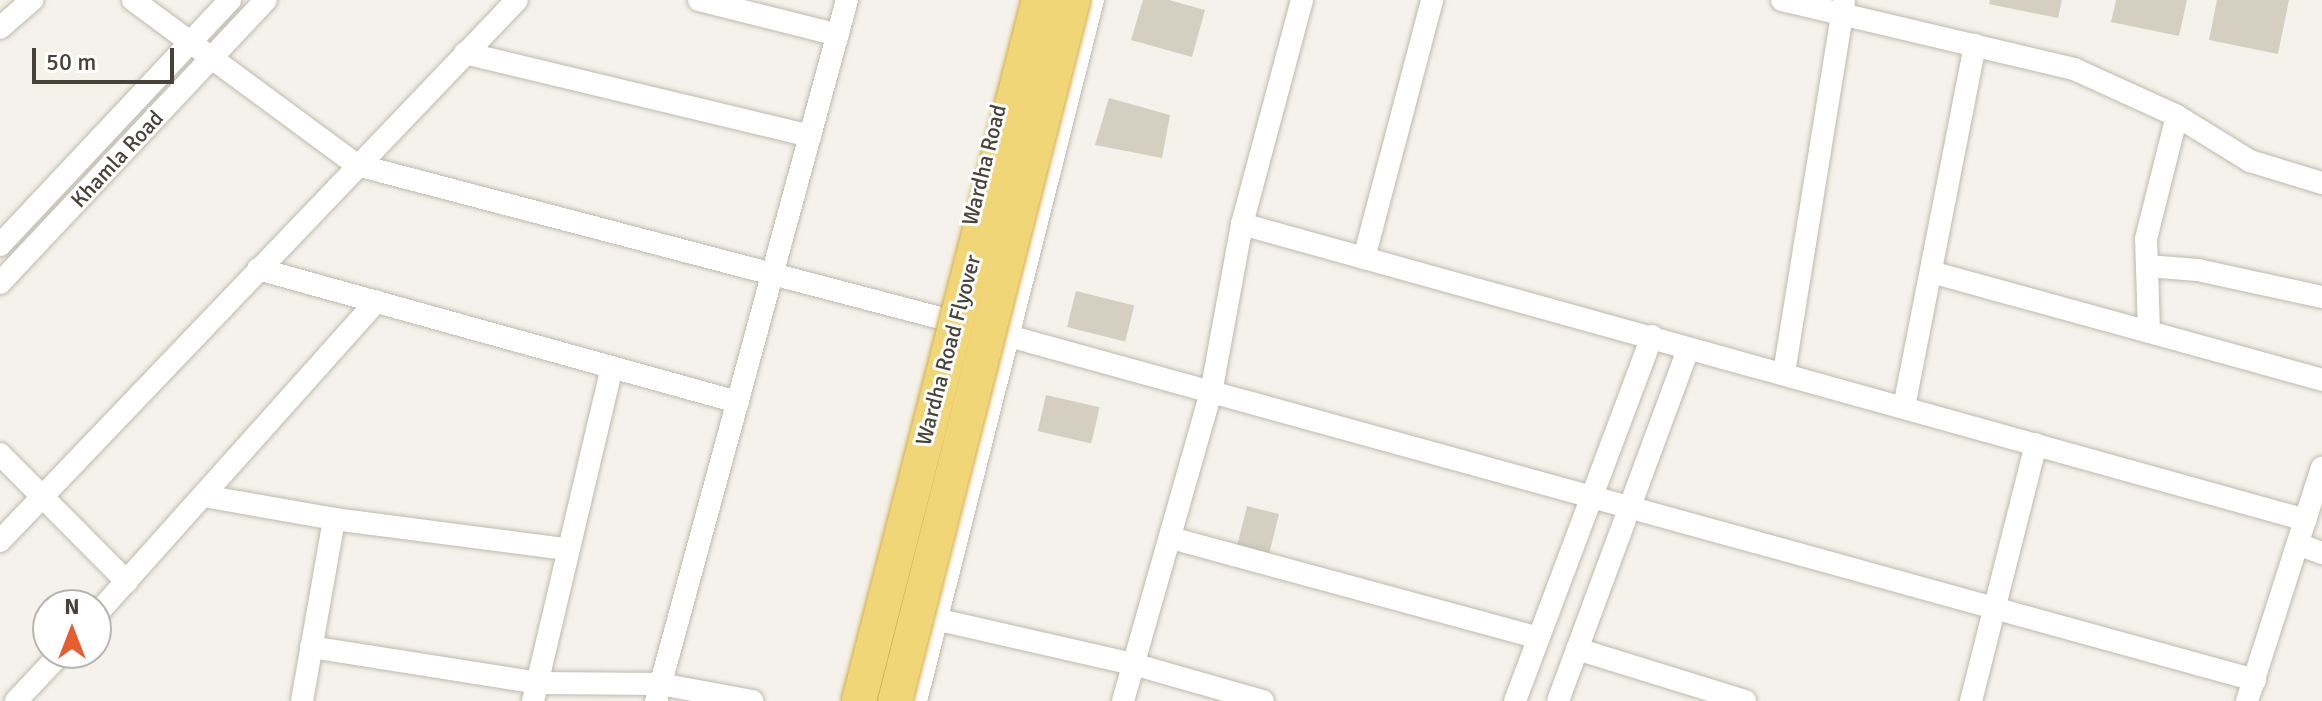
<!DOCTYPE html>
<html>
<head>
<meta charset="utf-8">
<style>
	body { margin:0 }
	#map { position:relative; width:2322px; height:701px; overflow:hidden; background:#f4f2ea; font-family:Signika,sans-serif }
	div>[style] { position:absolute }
	.building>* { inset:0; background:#d4cfc1; transform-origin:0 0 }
	.roads { filter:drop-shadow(0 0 2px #bebaae) drop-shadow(0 0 2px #bebaae) }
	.minor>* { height:22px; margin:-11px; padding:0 11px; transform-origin:11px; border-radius:11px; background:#fff }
	.rail>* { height:9px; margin-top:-4.5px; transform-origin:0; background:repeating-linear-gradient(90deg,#fff 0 18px,#989898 0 36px); box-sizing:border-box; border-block:2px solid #989898 }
	.bridges { filter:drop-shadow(0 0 2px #d0ac48) drop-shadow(0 0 2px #d0ac48) }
	.highway-bridge>* { height:34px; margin:-17px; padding:0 17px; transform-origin:17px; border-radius:17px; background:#f1d678 }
	span { translate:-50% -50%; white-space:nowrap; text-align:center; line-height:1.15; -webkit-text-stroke:6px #fff; paint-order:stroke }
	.street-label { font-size:22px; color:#474339 }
	.north { position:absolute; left:32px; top:589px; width:80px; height:80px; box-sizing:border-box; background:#fff; border:2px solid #b5b4b0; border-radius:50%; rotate:0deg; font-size:22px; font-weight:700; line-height:32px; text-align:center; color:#474339 }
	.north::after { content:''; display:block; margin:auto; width:28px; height:36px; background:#e75e2e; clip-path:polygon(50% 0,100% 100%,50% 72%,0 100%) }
	.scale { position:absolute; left:32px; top:48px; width:142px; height:36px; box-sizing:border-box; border:4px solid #474339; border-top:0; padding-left:10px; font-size:24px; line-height:28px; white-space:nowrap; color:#474339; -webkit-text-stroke:6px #fff; paint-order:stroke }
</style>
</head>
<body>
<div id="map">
	<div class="building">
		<div style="clip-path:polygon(1143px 0,1169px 0,1205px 10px,1192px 57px,1131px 40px)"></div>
		<div style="clip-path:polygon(1990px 0,2062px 0,2058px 18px,1989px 4px)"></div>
		<div style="clip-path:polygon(2116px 0,2187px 0,2179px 36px,2111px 22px)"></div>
		<div style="clip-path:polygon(2217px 0,2289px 0,2278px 54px,2209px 40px)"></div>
		<div style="clip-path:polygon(1109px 98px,1170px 115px,1162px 158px,1095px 145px)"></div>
		<div style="left:1076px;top:291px;width:60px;height:37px;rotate:14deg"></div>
		<div style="left:1046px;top:395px;width:55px;height:37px;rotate:13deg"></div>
		<div style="left:1247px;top:506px;width:33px;height:40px;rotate:14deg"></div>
	</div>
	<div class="roads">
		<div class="minor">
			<div style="left:133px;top:0;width:278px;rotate:36.4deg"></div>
			<div style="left:357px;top:165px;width:670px;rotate:14.7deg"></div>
			<div style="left:1005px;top:335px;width:1297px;rotate:15.43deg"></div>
			<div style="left:699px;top:0;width:143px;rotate:14.1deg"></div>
			<div style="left:1782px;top:0;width:300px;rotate:13.3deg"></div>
			<div style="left:2074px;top:69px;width:113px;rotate:24.5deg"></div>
			<div style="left:2177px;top:116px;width:86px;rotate:31.7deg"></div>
			<div style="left:2250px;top:161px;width:75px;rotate:17deg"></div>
			<div style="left:0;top:28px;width:43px;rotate:-41.2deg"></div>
			<div style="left:465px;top:53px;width:355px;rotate:13.5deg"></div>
			<div style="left:1242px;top:224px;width:1104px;rotate:15.55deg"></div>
			<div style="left:0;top:245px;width:336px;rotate:-46.8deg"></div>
			<div style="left:1364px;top:258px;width:267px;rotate:-75.2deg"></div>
			<div style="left:2147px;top:266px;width:51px;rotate:4.5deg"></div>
			<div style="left:2198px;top:270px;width:127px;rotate:12.3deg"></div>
			<div style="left:258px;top:269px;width:498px;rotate:15.5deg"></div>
			<div style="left:1931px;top:272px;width:406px;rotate:15.4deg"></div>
			<div style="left:0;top:283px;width:388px;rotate:-46.8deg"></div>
			<div style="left:2149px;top:332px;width:93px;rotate:-91.8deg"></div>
			<div style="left:2146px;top:239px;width:127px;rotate:-75.9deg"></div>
			<div style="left:1784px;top:373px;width:375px;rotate:-80.8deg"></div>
			<div style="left:1904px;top:407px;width:369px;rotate:-78.9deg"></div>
			<div style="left:0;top:454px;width:180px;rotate:45.2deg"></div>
			<div style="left:204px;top:496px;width:132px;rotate:10deg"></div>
			<div style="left:334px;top:519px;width:234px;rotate:7.4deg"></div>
			<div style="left:1171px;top:538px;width:381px;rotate:15.2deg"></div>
			<div style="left:0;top:541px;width:748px;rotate:-46.3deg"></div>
			<div style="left:2298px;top:544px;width:26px;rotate:21deg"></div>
			<div style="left:96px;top:615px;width:421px;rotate:-48.2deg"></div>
			<div style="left:935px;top:619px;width:203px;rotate:12.8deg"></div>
			<div style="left:1133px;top:664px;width:135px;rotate:15.9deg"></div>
			<div style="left:311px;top:647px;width:230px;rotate:9deg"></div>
			<div style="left:538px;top:683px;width:122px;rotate:0.5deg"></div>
			<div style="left:660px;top:684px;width:94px;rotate:10.5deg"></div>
			<div style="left:1577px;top:649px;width:176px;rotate:17.2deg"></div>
			<div style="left:16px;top:701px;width:66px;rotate:-46.8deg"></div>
			<div style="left:302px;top:701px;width:185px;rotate:-80deg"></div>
			<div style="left:533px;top:701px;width:343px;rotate:-76.7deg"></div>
			<div style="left:656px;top:701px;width:727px;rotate:-74.76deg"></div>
			<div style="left:916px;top:701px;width:723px;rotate:-75.83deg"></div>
			<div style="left:1123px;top:701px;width:320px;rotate:-74.1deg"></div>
			<div style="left:1211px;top:393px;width:172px;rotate:-79.6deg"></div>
			<div style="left:1242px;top:224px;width:232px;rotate:-75deg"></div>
			<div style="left:1515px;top:701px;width:390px;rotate:-69.4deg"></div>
			<div style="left:1558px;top:701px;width:374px;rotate:-69.7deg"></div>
			<div style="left:1971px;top:701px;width:265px;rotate:-75.8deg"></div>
			<div style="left:2247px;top:701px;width:245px;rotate:-72.2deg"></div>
		</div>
	</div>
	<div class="rail">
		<div style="left:864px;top:701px;width:724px;rotate:-75.6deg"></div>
	</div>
	<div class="bridges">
		<div class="highway-bridge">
			<div style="left:859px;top:701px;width:724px;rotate:-75.6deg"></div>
			<div style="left:895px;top:701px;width:723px;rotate:-75.75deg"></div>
		</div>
	</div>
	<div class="street-label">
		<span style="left:117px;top:159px;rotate:-47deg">Khamla Road</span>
		<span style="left:984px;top:165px;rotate:-76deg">Wardha Road</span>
		<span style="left:948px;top:350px;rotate:-75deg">Wardha Road Flyover</span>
	</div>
	<div class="north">N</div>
	<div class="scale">50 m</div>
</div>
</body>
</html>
